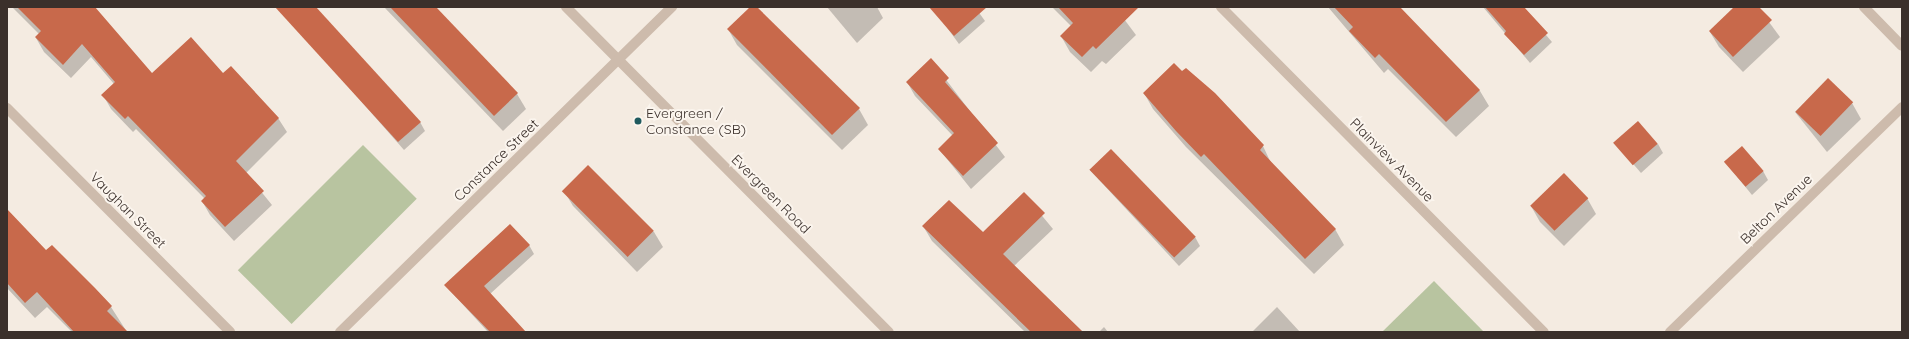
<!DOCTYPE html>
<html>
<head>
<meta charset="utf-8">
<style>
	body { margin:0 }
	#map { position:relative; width:1909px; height:339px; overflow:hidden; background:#f4ebe1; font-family:Quicksand,sans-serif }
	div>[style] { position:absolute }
	.green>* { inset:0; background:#b8c4a0; transform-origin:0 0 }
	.shadow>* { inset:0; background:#0003 }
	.building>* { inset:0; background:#c8694b; transform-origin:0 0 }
	.minor>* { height:10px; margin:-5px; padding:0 5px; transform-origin:5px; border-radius:5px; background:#cdbbac }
	.dots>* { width:11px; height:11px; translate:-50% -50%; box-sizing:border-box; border:2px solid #fbf5ee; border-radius:50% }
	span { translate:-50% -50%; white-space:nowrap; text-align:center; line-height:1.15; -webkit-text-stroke:4px #fbf5ee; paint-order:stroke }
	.poi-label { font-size:14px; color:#3b302b }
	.left { translate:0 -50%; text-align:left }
	.street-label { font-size:14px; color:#3b302b }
	.frame { position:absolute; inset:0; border:8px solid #3b302b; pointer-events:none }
</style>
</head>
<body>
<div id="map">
	<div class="green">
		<div style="left:363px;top:145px;width:76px;height:177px;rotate:45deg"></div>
		<div style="clip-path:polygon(1434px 281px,1484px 332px,1382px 332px)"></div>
	</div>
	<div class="shadow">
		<div style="clip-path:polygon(12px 7px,93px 7px,152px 74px,223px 75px,278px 118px,287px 132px,246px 173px,272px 205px,234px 241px,210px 215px,202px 201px,205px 199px,136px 129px,133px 132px,111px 109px,103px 95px,114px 84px,91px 57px,71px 78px,44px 52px,36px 38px,39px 34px)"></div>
		<div style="clip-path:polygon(384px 7px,434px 7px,517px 94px,526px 109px,503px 131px)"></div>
		<div style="clip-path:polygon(751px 7px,756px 7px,859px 109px,868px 125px,842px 150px,737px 45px,728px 29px)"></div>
		<div style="clip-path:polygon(827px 7px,877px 7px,883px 18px,857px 43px)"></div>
		<div style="clip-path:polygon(932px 7px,975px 7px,985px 21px,959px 44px)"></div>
		<div style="clip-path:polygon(1052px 7px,1115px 7px,1136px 35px,1106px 64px,1102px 61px,1091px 72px,1070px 52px,1061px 36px,1071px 26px)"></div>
		<div style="clip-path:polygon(1328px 7px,1396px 7px,1480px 91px,1489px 106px,1456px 137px,1388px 69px,1384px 73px)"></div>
		<div style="clip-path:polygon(1483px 7px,1522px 7px,1552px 42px,1530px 63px)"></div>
		<div style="clip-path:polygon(1736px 7px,1758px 7px,1780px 37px,1743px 72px,1719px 47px,1710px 32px)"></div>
		<div style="clip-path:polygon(310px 43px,420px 122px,425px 131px,404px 150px)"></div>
		<div style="clip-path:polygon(931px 60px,1005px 157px,971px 189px,939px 149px,953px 136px,915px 96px,907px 82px)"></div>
		<div style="clip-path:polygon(1182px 73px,1263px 146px,1271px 163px,1335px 229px,1344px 245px,1314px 274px,1186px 147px,1153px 109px,1144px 93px)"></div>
		<div style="clip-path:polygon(1828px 80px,1852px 103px,1861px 119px,1827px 152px,1795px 112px)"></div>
		<div style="clip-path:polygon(1616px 144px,1658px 144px,1663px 153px,1641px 173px)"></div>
		<div style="clip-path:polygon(1726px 163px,1763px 171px,1768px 180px,1752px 195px)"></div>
		<div style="clip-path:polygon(588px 166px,654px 232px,663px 247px,637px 272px,573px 206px,564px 191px)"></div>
		<div style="clip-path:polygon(1089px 169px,1195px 237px,1200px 246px,1179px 266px)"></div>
		<div style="clip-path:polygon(1024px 194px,1053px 229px,1014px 266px,1083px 332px,1025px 332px,932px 241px,923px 226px,983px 233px)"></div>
		<div style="clip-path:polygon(1587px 198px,1596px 214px,1564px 246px,1540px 222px,1531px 206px)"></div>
		<div style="clip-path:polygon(7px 212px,46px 252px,111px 307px,127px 332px,72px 332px,47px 307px,35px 318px,7px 288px)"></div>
		<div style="clip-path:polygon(529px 245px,534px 254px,490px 294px,525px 332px,488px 332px,445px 285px)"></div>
		<div style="clip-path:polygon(1277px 307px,1300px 332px,1252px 332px)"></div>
		<div style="clip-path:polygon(1104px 327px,1108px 332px,1099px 332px)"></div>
	</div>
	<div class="building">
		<div style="clip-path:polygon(17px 7px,95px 7px,152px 73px,191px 37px,223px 73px,231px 66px,279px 118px,236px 161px,264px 191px,225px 227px,201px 201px,206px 196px,128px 116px,125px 119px,101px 95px,115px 82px,82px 44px,63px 65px,35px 37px,41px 31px)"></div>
		<div style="clip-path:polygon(275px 7px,316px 7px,421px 122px,398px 142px)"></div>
		<div style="clip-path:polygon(390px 7px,436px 7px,518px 93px,494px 116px)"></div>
		<div style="clip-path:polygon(750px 7px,757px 7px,860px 108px,832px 135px,727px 29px)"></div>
		<div style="clip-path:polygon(929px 7px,987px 7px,954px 36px)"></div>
		<div style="clip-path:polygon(1058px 7px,1139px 7px,1096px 49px,1093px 46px,1082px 57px,1060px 36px,1073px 23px)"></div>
		<div style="clip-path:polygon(1334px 7px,1400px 7px,1480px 90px,1446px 122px,1379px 54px,1375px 58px,1349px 31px,1353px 27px)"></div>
		<div style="clip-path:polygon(1485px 7px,1524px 7px,1548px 33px,1524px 55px,1504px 34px,1506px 31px)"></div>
		<div style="clip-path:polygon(1734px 7px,1759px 7px,1772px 20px,1733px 57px,1709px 31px)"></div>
		<div style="clip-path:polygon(931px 58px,949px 78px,945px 82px,998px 143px,963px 176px,938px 149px,954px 133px,906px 82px)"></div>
		<div style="clip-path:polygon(1174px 63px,1182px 71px,1186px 68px,1215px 93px,1264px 145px,1260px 150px,1336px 229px,1305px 259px,1204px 154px,1201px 157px,1176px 131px,1143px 93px)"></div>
		<div style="left:1828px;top:78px;width:35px;height:47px;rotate:44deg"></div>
		<div style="left:1638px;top:121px;width:30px;height:33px;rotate:49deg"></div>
		<div style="left:1742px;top:146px;width:33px;height:24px;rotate:49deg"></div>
		<div style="left:1111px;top:149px;width:122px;height:30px;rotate:46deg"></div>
		<div style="left:588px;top:165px;width:93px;height:37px;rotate:45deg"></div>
		<div style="left:1564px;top:173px;width:35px;height:47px;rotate:46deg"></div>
		<div style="clip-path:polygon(1024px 192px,1045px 213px,1003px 254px,1083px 332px,1031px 332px,922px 226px,949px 200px,983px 232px)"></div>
		<div style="clip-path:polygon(7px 209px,46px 250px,52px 245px,95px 288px,112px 306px,107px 311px,128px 332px,74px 332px,37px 292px,25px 303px,7px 283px)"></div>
		<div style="clip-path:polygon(510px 224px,530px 245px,484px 286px,526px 332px,490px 332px,444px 285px)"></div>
	</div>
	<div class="minor">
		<div style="left:566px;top:7px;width:458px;rotate:45.2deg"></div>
		<div style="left:1221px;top:7px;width:458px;rotate:45.2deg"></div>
		<div style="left:1864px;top:7px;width:54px;rotate:45.7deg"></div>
		<div style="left:7px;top:108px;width:316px;rotate:45.1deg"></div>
		<div style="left:340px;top:332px;width:465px;rotate:-44.4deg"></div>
		<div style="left:1670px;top:332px;width:323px;rotate:-44.1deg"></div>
	</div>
	<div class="dots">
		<div style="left:638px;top:121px;background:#1f5a5e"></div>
	</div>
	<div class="poi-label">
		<span class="left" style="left:646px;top:121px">Evergreen /<br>Constance (SB)</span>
	</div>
	<div class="street-label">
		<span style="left:496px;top:160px;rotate:-44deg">Constance Street</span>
		<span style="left:1392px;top:160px;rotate:45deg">Plainview Avenue</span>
		<span style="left:771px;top:194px;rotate:45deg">Evergreen Road</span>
		<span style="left:1776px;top:209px;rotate:-44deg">Belton Avenue</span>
		<span style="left:128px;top:210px;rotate:45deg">Vaughan Street</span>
	</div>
	<div class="frame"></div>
</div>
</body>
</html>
